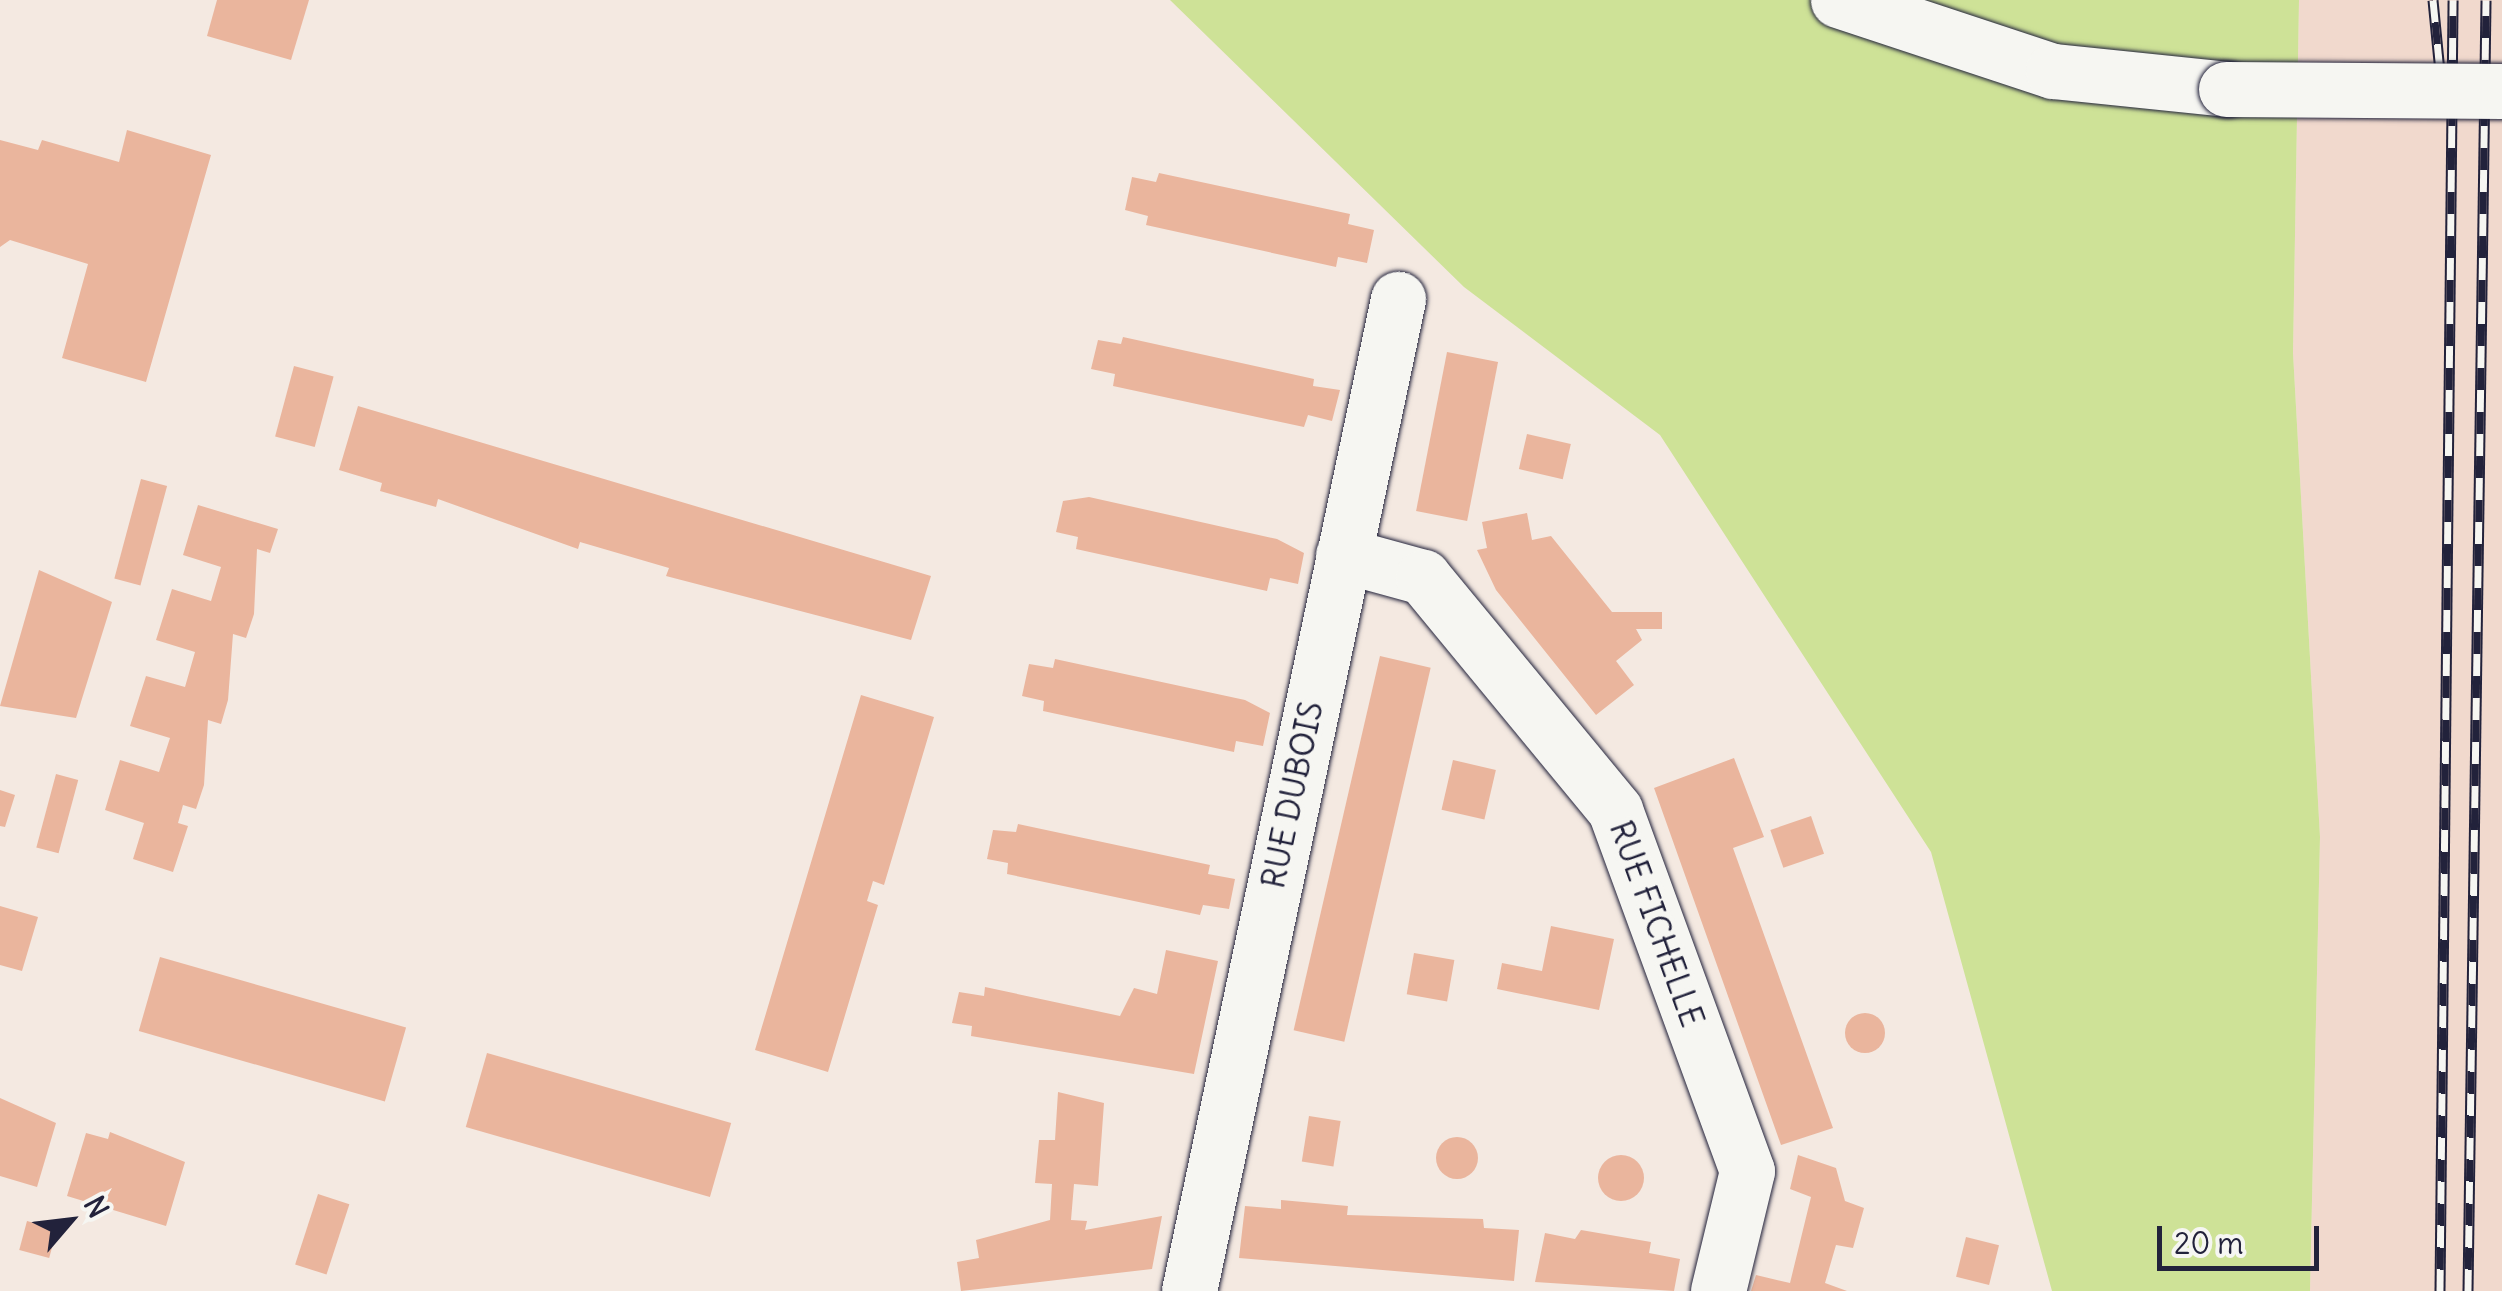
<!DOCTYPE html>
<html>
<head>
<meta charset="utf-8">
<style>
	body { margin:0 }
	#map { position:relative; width:2502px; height:1291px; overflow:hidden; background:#f4e9e1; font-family:Delius,sans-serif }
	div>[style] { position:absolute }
	.built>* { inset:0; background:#f1d9cd }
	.green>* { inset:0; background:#cee297 }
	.building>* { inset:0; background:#eab59d; transform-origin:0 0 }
	.round { border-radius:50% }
	.roads { filter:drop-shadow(0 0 2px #22223b) drop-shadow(0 0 2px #22223b) }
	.minor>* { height:55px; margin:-27.5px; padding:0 27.5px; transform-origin:27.5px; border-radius:27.5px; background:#f6f6f2 }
	.tertiary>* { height:55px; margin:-27.5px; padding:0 27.5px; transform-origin:27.5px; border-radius:27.5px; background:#f6f6f2 }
	.rail>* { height:11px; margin-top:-5.5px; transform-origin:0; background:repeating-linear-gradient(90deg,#f6f6f2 0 22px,#22223b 0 44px); box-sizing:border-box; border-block:2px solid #22223b }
	.bridges { filter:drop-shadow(0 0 2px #22223b) drop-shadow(0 0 2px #22223b) }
	.tertiary-bridge>* { height:55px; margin:-27.5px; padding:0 27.5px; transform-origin:27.5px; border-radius:27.5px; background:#f6f6f2 }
	span { translate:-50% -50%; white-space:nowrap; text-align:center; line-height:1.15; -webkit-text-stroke:9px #f6f6f2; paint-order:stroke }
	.street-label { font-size:32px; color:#22223b }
	.north { position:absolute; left:20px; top:1171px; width:100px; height:100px; -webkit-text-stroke:8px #f6f6f2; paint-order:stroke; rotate:62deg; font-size:28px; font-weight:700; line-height:40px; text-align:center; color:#22223b }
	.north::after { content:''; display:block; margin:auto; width:35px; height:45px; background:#22223b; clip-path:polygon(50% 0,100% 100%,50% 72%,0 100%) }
	.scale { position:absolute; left:2157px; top:1226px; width:162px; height:45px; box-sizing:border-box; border:5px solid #22223b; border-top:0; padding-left:12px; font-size:30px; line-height:35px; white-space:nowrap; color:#22223b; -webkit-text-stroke:8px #f6f6f2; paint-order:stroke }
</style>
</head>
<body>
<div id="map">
	<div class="built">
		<div style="clip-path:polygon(2299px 0,2502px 0,2502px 1291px,2310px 1291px,2320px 837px,2293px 353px)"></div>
	</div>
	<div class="green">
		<div style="clip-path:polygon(1170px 0,2299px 0,2293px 353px,2320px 837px,2310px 1291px,2052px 1291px,1931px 852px,1660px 435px,1464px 287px)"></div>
	</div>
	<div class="building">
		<div style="clip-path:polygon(217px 0,309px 0,291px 60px,207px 36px)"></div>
		<div style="clip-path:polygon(127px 130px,211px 155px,146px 382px,62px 358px,88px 264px,10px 240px,0 247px,0 140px,38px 150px,42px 140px,119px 162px)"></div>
		<div style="clip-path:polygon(1159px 173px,1350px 214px,1348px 224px,1374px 230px,1367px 263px,1338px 257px,1336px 267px,1146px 225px,1148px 216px,1125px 210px,1132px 177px,1156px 182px)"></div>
		<div style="clip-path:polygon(1123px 337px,1314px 379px,1313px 386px,1340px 390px,1332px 421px,1308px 415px,1304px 427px,1113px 386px,1115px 374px,1091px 369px,1098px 340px,1121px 344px)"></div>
		<div style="left:1447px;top:352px;width:52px;height:162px;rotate:11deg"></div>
		<div style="left:294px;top:366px;width:41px;height:73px;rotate:15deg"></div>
		<div style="clip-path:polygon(358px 406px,931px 576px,911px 640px,666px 576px,669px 568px,580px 542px,578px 549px,438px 499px,436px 507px,380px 491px,382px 483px,339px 470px)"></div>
		<div style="left:1527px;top:434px;width:45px;height:36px;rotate:13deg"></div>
		<div style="left:141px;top:479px;width:27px;height:103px;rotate:15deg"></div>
		<div style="clip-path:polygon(1089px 497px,1277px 539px,1304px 553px,1298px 584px,1270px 578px,1267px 591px,1076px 549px,1078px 537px,1056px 532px,1063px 501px)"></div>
		<div style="clip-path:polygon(198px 505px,278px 529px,270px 553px,257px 549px,254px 614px,246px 638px,233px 634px,228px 700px,221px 724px,208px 720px,204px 785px,196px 809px,183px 805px,178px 823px,188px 826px,173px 872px,133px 859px,144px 823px,105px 810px,120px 760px,159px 772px,170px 738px,130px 726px,146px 676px,185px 687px,195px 652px,156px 640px,172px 589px,211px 601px,221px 567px,183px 555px)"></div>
		<div style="clip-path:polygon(1527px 513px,1532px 540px,1551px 536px,1612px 612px,1662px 612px,1662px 629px,1636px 629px,1642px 640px,1616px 661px,1634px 685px,1596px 715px,1496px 590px,1477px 550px,1487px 548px,1482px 522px)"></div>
		<div style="clip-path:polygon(39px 570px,112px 602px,76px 718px,0 706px)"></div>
		<div style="left:1380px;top:656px;width:52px;height:384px;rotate:13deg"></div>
		<div style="clip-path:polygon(1055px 659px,1245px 700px,1270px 713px,1263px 746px,1236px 741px,1234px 752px,1043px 711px,1044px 701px,1022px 696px,1029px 664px,1053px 668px)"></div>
		<div style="clip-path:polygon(861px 695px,934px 717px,884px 885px,873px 881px,867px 901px,878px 905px,828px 1072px,755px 1050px)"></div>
		<div style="clip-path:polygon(1734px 758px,1764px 837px,1733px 848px,1833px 1128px,1781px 1145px,1654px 788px)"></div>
		<div style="left:1453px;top:760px;width:44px;height:51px;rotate:13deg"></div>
		<div style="left:56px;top:774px;width:23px;height:76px;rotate:15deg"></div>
		<div style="clip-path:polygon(0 790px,15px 795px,5px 827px,0 826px)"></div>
		<div style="left:1811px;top:816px;width:40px;height:43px;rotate:71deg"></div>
		<div style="clip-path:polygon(1018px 824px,1210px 865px,1208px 874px,1235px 879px,1229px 909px,1203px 905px,1200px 915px,1007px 874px,1008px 863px,987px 859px,993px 830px,1016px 832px)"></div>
		<div style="clip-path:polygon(0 906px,38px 917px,22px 971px,0 965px)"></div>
		<div style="clip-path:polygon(1551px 926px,1614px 939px,1599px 1010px,1497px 989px,1502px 963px,1542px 971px)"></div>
		<div style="clip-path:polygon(1166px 950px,1218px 961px,1194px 1074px,971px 1036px,972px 1026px,952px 1023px,959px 992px,984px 996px,985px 987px,1120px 1016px,1134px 988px,1157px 994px)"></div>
		<div style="left:1414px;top:953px;width:41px;height:42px;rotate:10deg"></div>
		<div style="left:160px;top:957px;width:256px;height:77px;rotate:16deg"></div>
		<div class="round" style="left:1845px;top:1013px;width:40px;height:40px"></div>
		<div style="left:487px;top:1053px;width:254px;height:77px;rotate:16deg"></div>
		<div style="clip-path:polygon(1058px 1092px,1104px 1103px,1098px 1186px,1074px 1184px,1071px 1220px,1087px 1221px,1085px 1230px,1162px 1216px,1152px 1269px,961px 1291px,957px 1262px,979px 1258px,976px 1240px,1050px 1220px,1052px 1184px,1035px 1183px,1039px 1140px,1055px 1140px)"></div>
		<div style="clip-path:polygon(0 1098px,56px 1123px,37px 1187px,0 1176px)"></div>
		<div style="left:1309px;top:1116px;width:32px;height:46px;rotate:9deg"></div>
		<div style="clip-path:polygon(110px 1132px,185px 1162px,166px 1226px,67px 1196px,86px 1133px,108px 1139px)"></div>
		<div class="round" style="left:1436px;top:1137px;width:42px;height:42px"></div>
		<div style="clip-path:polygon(1798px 1155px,1836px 1168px,1845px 1201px,1864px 1208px,1853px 1248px,1836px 1245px,1825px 1283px,1847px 1291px,1751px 1291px,1756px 1275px,1790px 1283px,1811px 1197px,1790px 1189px)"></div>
		<div class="round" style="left:1598px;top:1155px;width:46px;height:46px"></div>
		<div style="left:318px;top:1194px;width:33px;height:74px;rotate:18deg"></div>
		<div style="clip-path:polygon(1281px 1200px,1348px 1206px,1347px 1215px,1483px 1219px,1484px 1228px,1519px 1230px,1514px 1281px,1239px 1258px,1245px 1206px,1281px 1209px)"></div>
		<div style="left:27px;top:1221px;width:31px;height:30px;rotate:15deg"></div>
		<div style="clip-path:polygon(1581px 1230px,1651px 1242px,1649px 1253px,1680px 1259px,1674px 1291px,1535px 1282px,1545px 1233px,1575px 1239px)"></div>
		<div style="left:1966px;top:1237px;width:34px;height:41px;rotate:14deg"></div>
	</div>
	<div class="roads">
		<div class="minor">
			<div style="left:1343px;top:555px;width:83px;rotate:15.4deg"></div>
			<div style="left:1423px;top:577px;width:302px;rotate:50.5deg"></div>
			<div style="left:1615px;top:810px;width:384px;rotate:69.9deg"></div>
			<div style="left:1747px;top:1171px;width:123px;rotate:103.6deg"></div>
			<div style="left:1189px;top:1291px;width:1014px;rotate:-78.1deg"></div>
		</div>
		<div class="tertiary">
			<div style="left:1838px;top:0;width:226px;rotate:18.3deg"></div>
			<div style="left:2053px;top:71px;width:174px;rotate:5.9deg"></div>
		</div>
	</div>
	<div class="rail">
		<div style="left:2433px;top:0;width:72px;rotate:84.4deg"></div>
		<div style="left:2440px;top:1291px;width:1291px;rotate:-89.42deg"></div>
		<div style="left:2468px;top:1291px;width:1291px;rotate:-89.2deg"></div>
	</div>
	<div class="bridges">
		<div class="tertiary-bridge">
			<div style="left:2226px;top:89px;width:276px;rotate:0.4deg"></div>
		</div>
	</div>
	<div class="street-label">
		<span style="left:1293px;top:795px;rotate:-78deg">RUE DUBOIS</span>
		<span style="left:1656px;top:924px;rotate:70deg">RUE FICHELLE</span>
	</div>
	<div class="north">N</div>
	<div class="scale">20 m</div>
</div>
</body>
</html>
